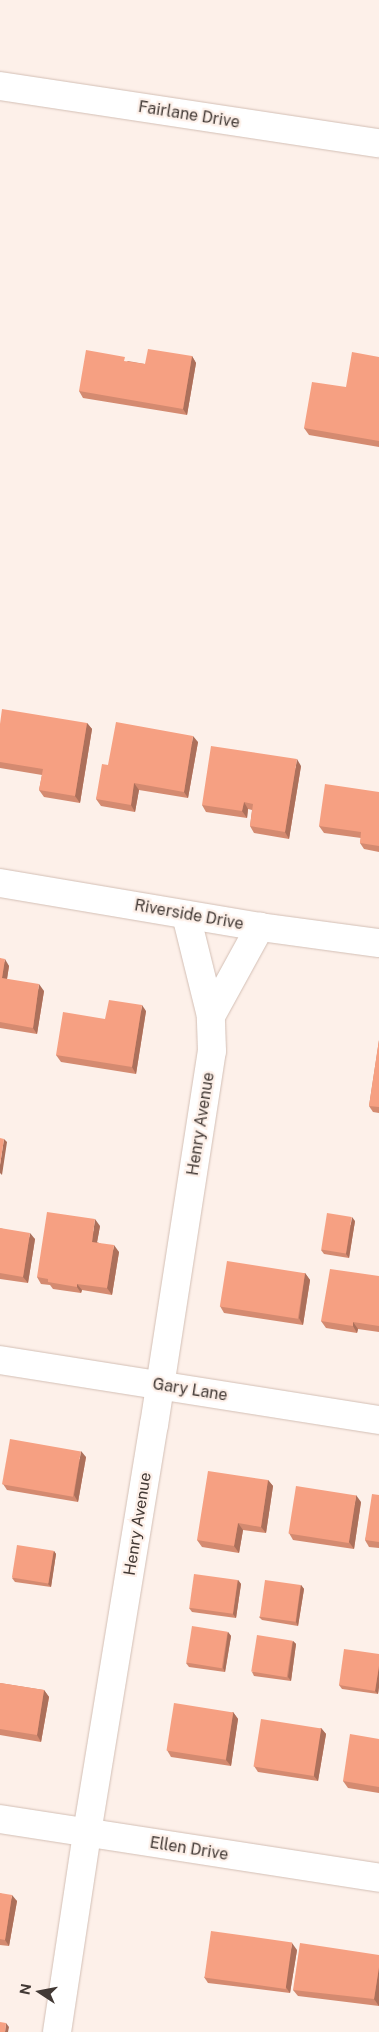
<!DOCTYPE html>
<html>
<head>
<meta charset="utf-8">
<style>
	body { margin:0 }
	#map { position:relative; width:379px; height:2032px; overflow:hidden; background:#fdf0e9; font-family:"Public Sans",sans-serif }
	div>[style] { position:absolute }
	.roads { filter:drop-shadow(0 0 1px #d3bfb5) drop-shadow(0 0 1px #d3bfb5) }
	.street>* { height:28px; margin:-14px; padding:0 14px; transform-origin:14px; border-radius:14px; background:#fff }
	.wall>* { inset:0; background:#d48a70 }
	.shaded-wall>* { inset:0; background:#ac705b }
	.building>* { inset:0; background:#f6a082; transform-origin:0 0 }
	span { translate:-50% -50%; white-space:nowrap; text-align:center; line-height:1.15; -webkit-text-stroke:4.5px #fdf0e9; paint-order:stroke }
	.street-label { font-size:16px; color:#423935 }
	.north { position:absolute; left:15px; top:1967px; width:50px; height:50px; -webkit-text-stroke:4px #fdf0e9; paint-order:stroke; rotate:281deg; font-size:14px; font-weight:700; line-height:20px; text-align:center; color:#423935 }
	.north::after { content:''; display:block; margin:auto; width:18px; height:22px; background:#423935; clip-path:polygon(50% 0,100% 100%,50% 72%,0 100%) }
</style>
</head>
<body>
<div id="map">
	<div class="roads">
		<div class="street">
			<div style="left:0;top:86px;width:383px;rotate:8.6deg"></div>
			<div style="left:0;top:883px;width:264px;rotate:9.6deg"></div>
			<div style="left:260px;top:927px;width:120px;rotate:7.7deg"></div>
			<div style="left:186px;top:915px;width:104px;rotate:76.1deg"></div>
			<div style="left:211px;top:1016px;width:102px;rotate:-61.2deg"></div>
			<div style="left:0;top:1360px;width:384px;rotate:9deg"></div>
			<div style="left:0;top:1819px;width:384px;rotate:8.8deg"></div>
			<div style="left:57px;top:2032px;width:201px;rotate:-81.4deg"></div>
			<div style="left:87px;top:1833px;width:413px;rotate:-80.7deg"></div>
			<div style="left:154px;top:1425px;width:378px;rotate:-81.2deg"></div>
			<div style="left:212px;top:1051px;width:35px;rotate:-92deg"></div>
		</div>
	</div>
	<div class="wall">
		<div style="clip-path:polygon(192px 356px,196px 363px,187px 415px,83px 398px,79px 391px,128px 361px,145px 364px)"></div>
		<div style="clip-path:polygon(379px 357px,379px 447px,309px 435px,304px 428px)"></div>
		<div style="clip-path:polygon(87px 723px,92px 729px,80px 803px,44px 797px,39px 790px,42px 775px,0 768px,0 724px)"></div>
		<div style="clip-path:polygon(198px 742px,188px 798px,139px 790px,135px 812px,101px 806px,96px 799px,108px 765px)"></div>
		<div style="clip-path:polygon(301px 766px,289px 839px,254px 833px,250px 826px,252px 810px,248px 809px,247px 818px,206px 812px,202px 805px)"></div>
		<div style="clip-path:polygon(379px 792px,379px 852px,364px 849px,360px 843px,361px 838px,324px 833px,319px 826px)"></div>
		<div style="clip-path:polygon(0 958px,9px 966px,7px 979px,44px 991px,37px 1034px,0 1028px)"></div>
		<div style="clip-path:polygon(146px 1011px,136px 1074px,61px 1062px,56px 1055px,105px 1019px)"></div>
		<div style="clip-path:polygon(379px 1040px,379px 1113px,373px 1112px,369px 1106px)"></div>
		<div style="clip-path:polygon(355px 1221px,349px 1258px,324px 1254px,321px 1250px)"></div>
		<div style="clip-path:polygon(100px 1226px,97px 1242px,119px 1252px,112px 1295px,82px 1290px,81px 1293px,53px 1289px,50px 1285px,41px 1284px,37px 1277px)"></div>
		<div style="clip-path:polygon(0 1228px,35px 1239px,28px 1283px,0 1279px)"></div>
		<div style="clip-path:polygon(305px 1273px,310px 1280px,303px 1325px,224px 1313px,220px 1306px)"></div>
		<div style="clip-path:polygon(379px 1276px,379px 1332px,358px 1329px,357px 1333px,326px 1328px,321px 1321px)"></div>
		<div style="clip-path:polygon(86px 1457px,78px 1502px,7px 1490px,3px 1484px)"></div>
		<div style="clip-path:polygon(268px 1480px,273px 1486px,266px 1533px,243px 1530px,239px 1553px,202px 1547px,197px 1540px)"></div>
		<div style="clip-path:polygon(379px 1495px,379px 1548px,369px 1547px,365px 1540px)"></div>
		<div style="clip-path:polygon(361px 1502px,354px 1549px,293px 1540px,289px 1533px)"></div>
		<div style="clip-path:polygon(54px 1551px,56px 1554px,51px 1587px,15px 1582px,12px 1578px)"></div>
		<div style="clip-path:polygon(238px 1580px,241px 1584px,236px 1618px,192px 1612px,189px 1608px)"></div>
		<div style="clip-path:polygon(301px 1585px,304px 1589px,298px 1626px,262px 1620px,259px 1617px)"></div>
		<div style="clip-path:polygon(228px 1632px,231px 1636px,225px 1672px,189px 1667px,186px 1663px)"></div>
		<div style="clip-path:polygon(293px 1641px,296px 1644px,291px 1681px,254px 1676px,252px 1672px)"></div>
		<div style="clip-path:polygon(379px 1654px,379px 1687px,378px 1694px,342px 1689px,339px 1685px)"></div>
		<div style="clip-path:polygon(0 1683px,44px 1690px,49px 1697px,41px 1742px,0 1735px)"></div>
		<div style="clip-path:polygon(233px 1712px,238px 1719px,231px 1766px,171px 1757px,167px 1750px)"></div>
		<div style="clip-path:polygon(321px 1728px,326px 1734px,318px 1781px,258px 1772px,254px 1766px)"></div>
		<div style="clip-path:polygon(379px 1739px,379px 1793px,348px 1788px,343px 1781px)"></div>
		<div style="clip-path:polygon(0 1893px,17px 1901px,9px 1946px,0 1945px)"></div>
		<div style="clip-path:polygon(297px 1950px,290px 1993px,208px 1983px,204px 1977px)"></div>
		<div style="clip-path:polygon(379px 1955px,379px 2006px,298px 1996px,293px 1990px)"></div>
	</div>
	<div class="shaded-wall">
		<div style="clip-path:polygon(192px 356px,196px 363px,187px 415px,183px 409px)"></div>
		<div style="clip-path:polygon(87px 723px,92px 729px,80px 803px,75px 796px)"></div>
		<div style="clip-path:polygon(193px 736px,198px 742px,188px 798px,184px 792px)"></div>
		<div style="clip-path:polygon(297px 759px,301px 766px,289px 839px,285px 832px)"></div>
		<div style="clip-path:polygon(134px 783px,139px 790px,135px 812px,131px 805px)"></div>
		<div style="clip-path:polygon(244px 802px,248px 809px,247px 818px,242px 811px)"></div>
		<div style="clip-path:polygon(5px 959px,9px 966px,6px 985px,2px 978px)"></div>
		<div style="clip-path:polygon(39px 984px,44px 991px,37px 1034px,33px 1028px)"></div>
		<div style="clip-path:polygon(142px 1005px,146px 1011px,136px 1074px,132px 1067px)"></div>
		<div style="clip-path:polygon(4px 1139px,7px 1142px,2px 1175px,0 1173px,0 1165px)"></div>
		<div style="clip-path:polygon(352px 1217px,355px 1221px,349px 1258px,346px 1254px)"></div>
		<div style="clip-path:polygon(95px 1219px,100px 1226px,96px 1248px,92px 1242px)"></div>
		<div style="clip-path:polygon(30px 1233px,35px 1239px,28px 1283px,23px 1277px)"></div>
		<div style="clip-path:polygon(114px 1245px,119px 1252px,112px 1295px,107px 1288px)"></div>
		<div style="clip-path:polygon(305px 1273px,310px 1280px,303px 1325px,299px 1318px)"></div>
		<div style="clip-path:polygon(77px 1284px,82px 1290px,81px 1293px,77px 1287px)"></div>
		<div style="clip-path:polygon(353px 1322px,358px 1329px,357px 1333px,353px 1326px)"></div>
		<div style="clip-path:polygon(81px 1451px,86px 1457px,78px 1502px,74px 1495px)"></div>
		<div style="clip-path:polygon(268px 1480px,273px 1486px,266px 1533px,261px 1527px)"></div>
		<div style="clip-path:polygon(356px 1495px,361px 1502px,354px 1549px,349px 1542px)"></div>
		<div style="clip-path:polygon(238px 1523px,243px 1530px,239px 1553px,234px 1546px)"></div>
		<div style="clip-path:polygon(54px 1551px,56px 1554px,51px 1587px,48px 1584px)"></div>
		<div style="clip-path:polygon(238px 1580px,241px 1584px,236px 1618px,233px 1614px)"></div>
		<div style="clip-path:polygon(301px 1585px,304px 1589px,298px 1626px,296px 1622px)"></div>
		<div style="clip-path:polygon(228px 1632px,231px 1636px,225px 1672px,223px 1668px)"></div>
		<div style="clip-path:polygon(293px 1641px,296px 1644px,291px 1681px,288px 1677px)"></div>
		<div style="clip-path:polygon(379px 1666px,379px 1687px,378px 1694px,375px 1691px)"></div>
		<div style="clip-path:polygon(44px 1690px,49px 1697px,41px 1742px,37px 1735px)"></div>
		<div style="clip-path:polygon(233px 1712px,238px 1719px,231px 1766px,226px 1760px)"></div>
		<div style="clip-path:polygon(321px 1728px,326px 1734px,318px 1781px,313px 1775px)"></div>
		<div style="clip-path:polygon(12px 1895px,17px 1901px,9px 1946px,5px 1940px)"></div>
		<div style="clip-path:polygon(292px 1943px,297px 1950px,290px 1993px,285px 1986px)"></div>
		<div style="clip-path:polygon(379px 1967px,379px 2006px,374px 1999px)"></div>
		<div style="clip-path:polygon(6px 2023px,9px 2027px,8px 2032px,5px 2032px)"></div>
	</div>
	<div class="building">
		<div style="clip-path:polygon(148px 349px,192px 356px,183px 409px,79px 391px,86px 350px,125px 357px,124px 361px,145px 364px)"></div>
		<div style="clip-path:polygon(352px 352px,379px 357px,379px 441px,304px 428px,312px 382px,346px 387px)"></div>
		<div style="clip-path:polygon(2px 709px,87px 723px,75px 796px,39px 790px,43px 769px,0 762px,0 724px)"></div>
		<div style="clip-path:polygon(116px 722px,193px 736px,184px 792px,134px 783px,131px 805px,96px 799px,102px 764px,108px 765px)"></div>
		<div style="clip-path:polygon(211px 746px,297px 759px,285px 832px,250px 826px,253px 804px,244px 802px,242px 811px,202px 805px)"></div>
		<div style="clip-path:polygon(325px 784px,379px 792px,379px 846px,360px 843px,361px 832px,319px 826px)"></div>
		<div style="clip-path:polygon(0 958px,5px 959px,2px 978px,39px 984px,33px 1028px,0 1022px)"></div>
		<div style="clip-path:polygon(109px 1000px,142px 1005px,132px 1067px,56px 1055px,63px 1012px,105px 1019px)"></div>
		<div style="clip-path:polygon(379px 1040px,379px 1107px,369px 1106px)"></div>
		<div style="clip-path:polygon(0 1138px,4px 1139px,0 1165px)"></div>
		<div style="clip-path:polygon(47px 1212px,95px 1219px,92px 1242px,114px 1245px,107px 1288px,77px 1284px,77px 1287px,48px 1282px,48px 1279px,37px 1277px)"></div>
		<div style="left:327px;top:1213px;width:25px;height:37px;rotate:9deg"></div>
		<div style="clip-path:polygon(0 1228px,30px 1233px,23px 1277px,0 1273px)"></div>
		<div style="left:227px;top:1261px;width:79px;height:46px;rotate:9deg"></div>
		<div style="clip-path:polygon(330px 1269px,379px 1276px,379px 1326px,353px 1322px,353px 1326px,321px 1321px)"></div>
		<div style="left:10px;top:1439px;width:72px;height:46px;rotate:10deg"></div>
		<div style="clip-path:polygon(208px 1471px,268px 1480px,261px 1527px,238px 1523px,234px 1546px,197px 1540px)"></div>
		<div style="left:296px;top:1486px;width:61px;height:48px;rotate:9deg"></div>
		<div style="clip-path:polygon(372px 1494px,379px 1495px,379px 1542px,365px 1540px)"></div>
		<div style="left:17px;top:1545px;width:37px;height:33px;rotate:9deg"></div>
		<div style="left:194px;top:1574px;width:44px;height:34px;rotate:8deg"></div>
		<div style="left:265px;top:1580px;width:36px;height:37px;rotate:8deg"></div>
		<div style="left:192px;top:1626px;width:36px;height:37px;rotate:9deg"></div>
		<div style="left:257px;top:1635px;width:36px;height:37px;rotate:9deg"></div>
		<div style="clip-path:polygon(344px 1649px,379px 1654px,379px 1666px,375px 1691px,339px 1685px)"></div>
		<div style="clip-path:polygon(0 1683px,44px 1690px,37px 1735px,0 1729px)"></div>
		<div style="left:174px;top:1703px;width:60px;height:48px;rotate:9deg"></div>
		<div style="left:261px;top:1719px;width:61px;height:48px;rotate:9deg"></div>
		<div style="clip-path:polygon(350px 1734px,379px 1739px,379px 1787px,343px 1781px)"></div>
		<div style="clip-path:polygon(0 1893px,12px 1895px,5px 1940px,0 1939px)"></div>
		<div style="left:211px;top:1931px;width:82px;height:47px;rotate:8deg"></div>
		<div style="clip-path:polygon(300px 1943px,379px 1955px,379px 1967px,374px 1999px,293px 1990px)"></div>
		<div style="clip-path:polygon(0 2022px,6px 2023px,5px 2032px,0 2032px)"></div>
	</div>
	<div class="street-label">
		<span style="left:189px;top:115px;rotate:9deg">Fairlane Drive</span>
		<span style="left:189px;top:915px;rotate:10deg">Riverside Drive</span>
		<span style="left:201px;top:1124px;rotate:-81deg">Henry Avenue</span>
		<span style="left:190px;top:1390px;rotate:9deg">Gary Lane</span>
		<span style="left:138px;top:1524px;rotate:-81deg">Henry Avenue</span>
		<span style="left:189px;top:1849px;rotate:9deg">Ellen Drive</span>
	</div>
	<div class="north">N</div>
</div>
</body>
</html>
